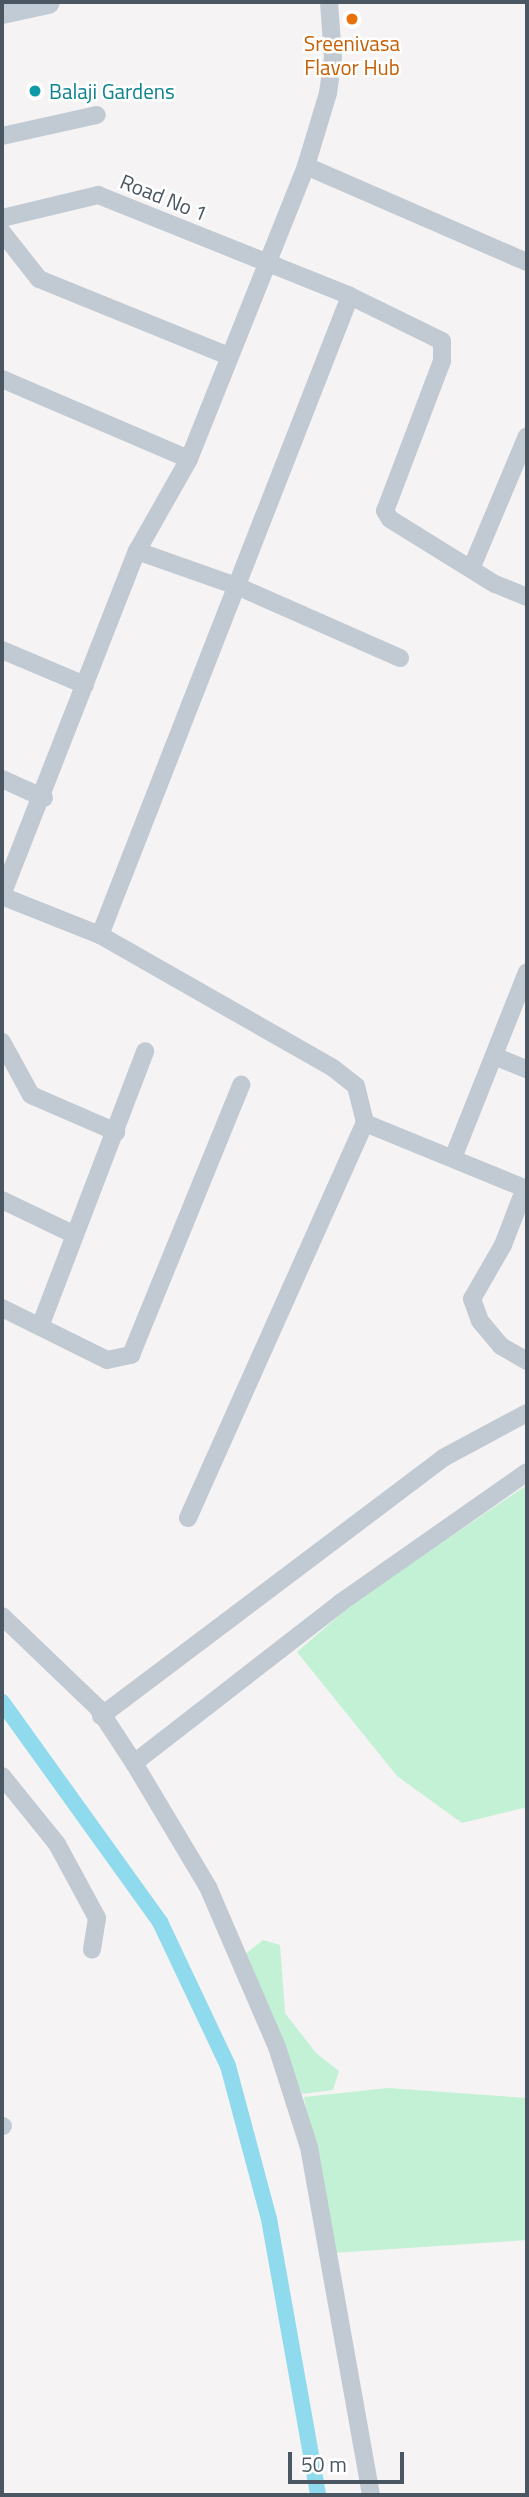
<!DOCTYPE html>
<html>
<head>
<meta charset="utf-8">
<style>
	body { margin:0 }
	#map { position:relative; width:529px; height:2497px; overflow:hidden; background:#f5f3f3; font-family:"Titillium Web",sans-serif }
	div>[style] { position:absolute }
	.green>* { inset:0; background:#c3f1d5 }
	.canal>* { height:16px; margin:-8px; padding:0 8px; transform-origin:8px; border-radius:8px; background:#90daee }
	.street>* { height:18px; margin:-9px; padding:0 9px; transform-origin:9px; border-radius:9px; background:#c1cad2 }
	.secondary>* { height:24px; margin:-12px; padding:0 12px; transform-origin:12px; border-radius:12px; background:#c1cbd6 }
	.dots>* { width:19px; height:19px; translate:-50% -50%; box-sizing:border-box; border:4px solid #fff; border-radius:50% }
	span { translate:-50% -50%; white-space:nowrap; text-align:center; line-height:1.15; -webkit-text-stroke:5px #fff; paint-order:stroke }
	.food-label { font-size:21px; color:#c56008 }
	.culture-label { font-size:21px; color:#0d838f }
	.left { translate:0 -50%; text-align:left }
	.street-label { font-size:21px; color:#4a5661 }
	.frame { position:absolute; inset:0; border:4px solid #4a5661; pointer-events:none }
	.scale { position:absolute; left:288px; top:2452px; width:116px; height:32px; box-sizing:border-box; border:4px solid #4a5661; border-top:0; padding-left:9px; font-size:21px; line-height:24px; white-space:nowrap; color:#4a5661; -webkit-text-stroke:5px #fff; paint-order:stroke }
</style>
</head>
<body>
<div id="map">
	<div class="green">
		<div style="clip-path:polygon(527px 1485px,527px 1807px,462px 1823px,397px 1776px,297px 1652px,357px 1600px)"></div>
		<div style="clip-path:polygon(263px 1940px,280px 1945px,285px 2013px,316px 2053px,339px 2071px,333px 2090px,302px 2094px,243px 1956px)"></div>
		<div style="clip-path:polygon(388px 2088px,527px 2098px,527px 2240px,332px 2253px,304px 2097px)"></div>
	</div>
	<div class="canal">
		<div style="left:2px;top:1702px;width:271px;rotate:54.3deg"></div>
		<div style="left:160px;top:1922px;width:159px;rotate:64.7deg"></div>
		<div style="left:228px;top:2066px;width:158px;rotate:75deg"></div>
		<div style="left:269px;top:2219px;width:280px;rotate:79.9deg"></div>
	</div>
	<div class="street">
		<div style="left:2px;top:136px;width:97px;rotate:-12.5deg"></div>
		<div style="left:306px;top:166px;width:241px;rotate:23.5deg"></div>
		<div style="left:2px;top:218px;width:99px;rotate:-13.5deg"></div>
		<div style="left:98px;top:195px;width:271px;rotate:21.8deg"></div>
		<div style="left:350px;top:296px;width:102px;rotate:26.1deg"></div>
		<div style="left:442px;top:341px;width:20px;rotate:90deg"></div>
		<div style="left:442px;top:361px;width:160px;rotate:110.8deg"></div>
		<div style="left:385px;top:511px;width:9px;rotate:58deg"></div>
		<div style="left:390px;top:519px;width:123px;rotate:31.8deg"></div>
		<div style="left:495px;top:584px;width:35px;rotate:22deg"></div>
		<div style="left:2px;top:232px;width:60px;rotate:51.8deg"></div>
		<div style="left:39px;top:279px;width:205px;rotate:22.1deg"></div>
		<div style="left:2px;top:379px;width:203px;rotate:23.2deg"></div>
		<div style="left:137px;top:551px;width:108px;rotate:19.4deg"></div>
		<div style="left:239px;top:587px;width:176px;rotate:23.8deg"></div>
		<div style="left:471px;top:569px;width:144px;rotate:-67.2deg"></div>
		<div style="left:2px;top:650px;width:90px;rotate:22.9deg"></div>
		<div style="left:2px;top:779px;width:46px;rotate:24.3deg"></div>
		<div style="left:2px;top:895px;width:370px;rotate:-68.6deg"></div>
		<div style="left:137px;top:551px;width:106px;rotate:-60.5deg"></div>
		<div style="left:189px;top:459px;width:315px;rotate:-68.2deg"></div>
		<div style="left:306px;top:166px;width:76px;rotate:-73.2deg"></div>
		<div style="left:328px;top:93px;width:35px;rotate:-82deg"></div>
		<div style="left:333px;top:58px;width:56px;rotate:-94.1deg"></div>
		<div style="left:2px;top:896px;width:105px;rotate:21.7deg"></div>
		<div style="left:100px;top:935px;width:268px;rotate:29.7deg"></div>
		<div style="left:333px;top:1068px;width:29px;rotate:38deg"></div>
		<div style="left:356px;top:1086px;width:38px;rotate:76deg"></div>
		<div style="left:365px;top:1123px;width:175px;rotate:22.2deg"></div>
		<div style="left:100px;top:935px;width:686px;rotate:-68.63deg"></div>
		<div style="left:2px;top:1042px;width:60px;rotate:61.3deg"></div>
		<div style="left:31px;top:1095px;width:93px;rotate:23.5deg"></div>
		<div style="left:494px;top:1056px;width:35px;rotate:22deg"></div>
		<div style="left:453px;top:1158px;width:200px;rotate:-68.3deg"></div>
		<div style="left:525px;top:1188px;width:61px;rotate:111.1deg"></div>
		<div style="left:503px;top:1245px;width:62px;rotate:119.9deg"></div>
		<div style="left:472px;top:1299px;width:23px;rotate:70deg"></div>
		<div style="left:480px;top:1321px;width:33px;rotate:50deg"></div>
		<div style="left:501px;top:1346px;width:30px;rotate:30deg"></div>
		<div style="left:2px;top:1200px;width:79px;rotate:25.6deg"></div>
		<div style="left:2px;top:1308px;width:117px;rotate:26.3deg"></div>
		<div style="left:107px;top:1360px;width:25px;rotate:-12deg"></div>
		<div style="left:131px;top:1355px;width:292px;rotate:-67.8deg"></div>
		<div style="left:41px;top:1324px;width:292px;rotate:-69.1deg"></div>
		<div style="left:188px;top:1518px;width:433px;rotate:-65.9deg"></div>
		<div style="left:2px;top:1616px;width:133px;rotate:43.8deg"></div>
		<div style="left:98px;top:1708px;width:66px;rotate:56.8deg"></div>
		<div style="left:134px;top:1763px;width:144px;rotate:59.2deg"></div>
		<div style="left:208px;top:1887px;width:174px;rotate:66.7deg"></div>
		<div style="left:277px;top:2047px;width:105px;rotate:72.3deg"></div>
		<div style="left:309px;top:2147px;width:353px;rotate:79.9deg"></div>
		<div style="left:101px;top:1716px;width:428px;rotate:-37deg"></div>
		<div style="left:443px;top:1458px;width:95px;rotate:-28.2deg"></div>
		<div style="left:134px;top:1763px;width:261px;rotate:-37.8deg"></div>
		<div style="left:340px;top:1603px;width:228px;rotate:-35deg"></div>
		<div style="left:2px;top:1776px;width:87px;rotate:51deg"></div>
		<div style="left:57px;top:1844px;width:84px;rotate:61.6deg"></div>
		<div style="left:97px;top:1918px;width:32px;rotate:99deg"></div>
		<div style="left:2px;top:2126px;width:1px"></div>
	</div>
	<div class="secondary">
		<div style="left:2px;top:12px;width:47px;rotate:-12.3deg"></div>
	</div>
	<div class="dots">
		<div style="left:352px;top:19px;background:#e8710a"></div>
		<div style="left:35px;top:91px;background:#0f9aa8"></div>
	</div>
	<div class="food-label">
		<span style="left:352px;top:55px">Sreenivasa<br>Flavor Hub</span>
	</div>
	<div class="culture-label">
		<span class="left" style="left:49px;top:91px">Balaji Gardens</span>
	</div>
	<div class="street-label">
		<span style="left:164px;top:197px;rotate:22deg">Road No 1</span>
	</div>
	<div class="frame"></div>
	<div class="scale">50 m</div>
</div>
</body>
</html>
